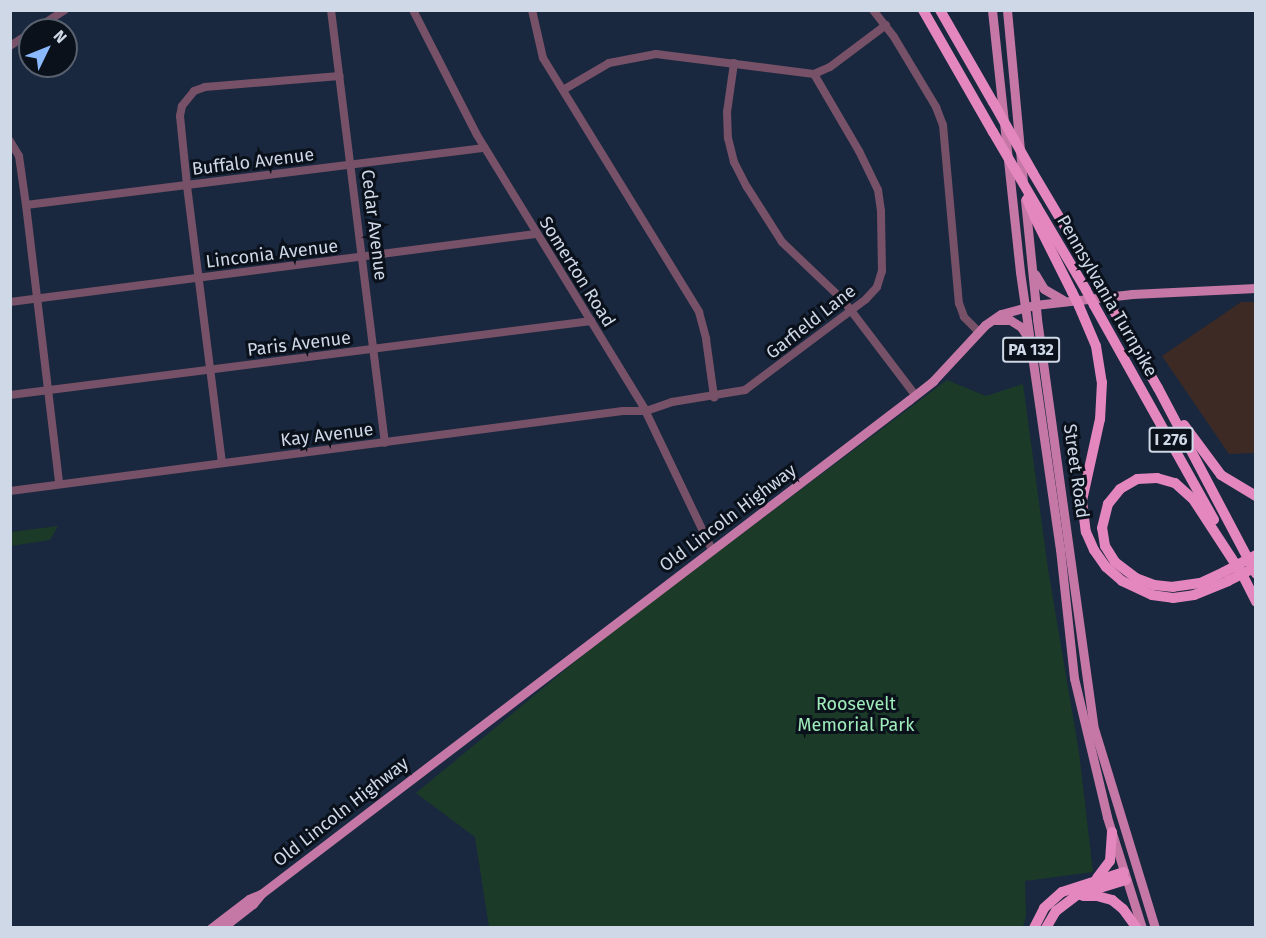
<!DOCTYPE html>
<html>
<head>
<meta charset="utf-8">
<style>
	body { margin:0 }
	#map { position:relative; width:1266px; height:938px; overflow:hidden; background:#19283f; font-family:"Fira Sans",sans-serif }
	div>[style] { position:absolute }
	.industrial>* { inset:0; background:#3d2a24 }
	.green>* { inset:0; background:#1b3a27 }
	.minor>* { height:8px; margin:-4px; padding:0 4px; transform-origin:4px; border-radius:4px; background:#775167 }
	.major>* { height:9px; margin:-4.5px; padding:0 4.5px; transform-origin:4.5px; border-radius:4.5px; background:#c578a5 }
	.highway>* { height:10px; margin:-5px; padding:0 5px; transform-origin:5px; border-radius:5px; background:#e487be }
	.highway-bridge>* { height:10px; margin:-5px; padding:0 5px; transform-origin:5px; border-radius:5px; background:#e487be }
	span { translate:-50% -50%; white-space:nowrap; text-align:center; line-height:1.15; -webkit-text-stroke:6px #0a111b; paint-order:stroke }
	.shield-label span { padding:2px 4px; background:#0a111b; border:2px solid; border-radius:4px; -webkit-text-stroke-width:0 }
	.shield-label { font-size:16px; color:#ced8e7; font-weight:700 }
	.street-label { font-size:18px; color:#ced8e7 }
	.park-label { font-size:18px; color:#9febba }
	.frame { position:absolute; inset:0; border:12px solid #ced8e7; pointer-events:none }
	.north { position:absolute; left:18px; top:18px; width:60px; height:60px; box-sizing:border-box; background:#0a111b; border:2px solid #58616d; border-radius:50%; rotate:47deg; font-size:16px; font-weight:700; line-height:24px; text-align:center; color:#ced8e7 }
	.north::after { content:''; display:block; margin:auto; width:21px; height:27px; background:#8bbafc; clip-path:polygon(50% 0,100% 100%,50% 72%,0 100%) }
</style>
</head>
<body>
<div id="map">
	<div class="industrial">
		<div style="clip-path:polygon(1241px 302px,1255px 302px,1255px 453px,1229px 454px,1162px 356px)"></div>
	</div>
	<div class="green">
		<div style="clip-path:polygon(947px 380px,986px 396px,1023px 384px,1048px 569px,1079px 752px,1093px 872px,1025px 881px,1026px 916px,1023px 927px,489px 927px,475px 837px,416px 793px,611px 632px)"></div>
		<div style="clip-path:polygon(58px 526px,50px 540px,11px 546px,11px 532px)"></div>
	</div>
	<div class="minor">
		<div style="left:331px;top:10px;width:436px;rotate:82.9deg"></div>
		<div style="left:413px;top:10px;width:140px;rotate:62.9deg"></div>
		<div style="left:477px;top:135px;width:320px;rotate:58.5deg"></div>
		<div style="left:644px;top:408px;width:157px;rotate:64.4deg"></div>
		<div style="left:532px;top:10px;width:49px;rotate:77.1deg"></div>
		<div style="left:543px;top:58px;width:298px;rotate:58.4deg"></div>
		<div style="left:699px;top:312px;width:28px;rotate:75deg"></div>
		<div style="left:706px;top:339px;width:59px;rotate:82.1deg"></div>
		<div style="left:873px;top:10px;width:34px;rotate:52deg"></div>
		<div style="left:894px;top:37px;width:82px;rotate:59deg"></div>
		<div style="left:936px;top:107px;width:19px;rotate:69deg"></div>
		<div style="left:943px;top:125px;width:179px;rotate:84.9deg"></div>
		<div style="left:959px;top:303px;width:15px;rotate:70deg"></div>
		<div style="left:964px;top:317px;width:21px;rotate:45deg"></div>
		<div style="left:34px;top:30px;width:37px;rotate:-33deg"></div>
		<div style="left:10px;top:46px;width:24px;rotate:-33deg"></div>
		<div style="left:734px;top:63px;width:49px;rotate:98.1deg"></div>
		<div style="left:727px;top:112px;width:26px;rotate:88deg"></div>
		<div style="left:728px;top:138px;width:25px;rotate:76deg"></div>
		<div style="left:734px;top:162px;width:28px;rotate:63deg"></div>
		<div style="left:747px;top:187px;width:65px;rotate:57.5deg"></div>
		<div style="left:782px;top:242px;width:84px;rotate:43.6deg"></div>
		<div style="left:843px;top:300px;width:119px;rotate:52.8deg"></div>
		<div style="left:563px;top:90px;width:53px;rotate:-30.4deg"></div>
		<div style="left:609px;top:63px;width:48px;rotate:-10.8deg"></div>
		<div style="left:656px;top:54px;width:159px;rotate:7.2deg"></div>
		<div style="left:814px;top:74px;width:17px;rotate:-24deg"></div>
		<div style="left:830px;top:67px;width:70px;rotate:-36.9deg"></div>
		<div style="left:10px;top:141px;width:17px;rotate:59deg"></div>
		<div style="left:19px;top:156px;width:49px;rotate:81.9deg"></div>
		<div style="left:26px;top:205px;width:280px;rotate:83.2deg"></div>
		<div style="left:26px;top:205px;width:462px;rotate:-7.1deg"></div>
		<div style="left:10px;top:302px;width:530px;rotate:-7.37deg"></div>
		<div style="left:10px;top:395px;width:586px;rotate:-7.26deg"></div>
		<div style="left:222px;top:463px;width:280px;rotate:-97.2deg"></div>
		<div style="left:187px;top:185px;width:69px;rotate:-95.8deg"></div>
		<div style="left:180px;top:116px;width:10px;rotate:-79deg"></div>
		<div style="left:182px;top:106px;width:19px;rotate:-51deg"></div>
		<div style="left:194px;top:91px;width:12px;rotate:-20deg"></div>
		<div style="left:205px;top:87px;width:135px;rotate:-4.7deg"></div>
		<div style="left:10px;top:491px;width:618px;rotate:-7.44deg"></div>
		<div style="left:623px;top:411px;width:23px"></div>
		<div style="left:646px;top:411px;width:28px;rotate:-19deg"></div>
		<div style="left:672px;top:402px;width:74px;rotate:-9.3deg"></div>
		<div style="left:745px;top:390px;width:151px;rotate:-36.9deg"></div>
		<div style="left:866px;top:299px;width:16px;rotate:-47deg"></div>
		<div style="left:877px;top:287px;width:17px;rotate:-73deg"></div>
		<div style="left:882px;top:271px;width:60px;rotate:-91deg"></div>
		<div style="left:881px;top:211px;width:21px;rotate:-98deg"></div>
		<div style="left:878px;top:190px;width:43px;rotate:-116deg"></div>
		<div style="left:859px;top:151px;width:89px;rotate:-120.3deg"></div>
	</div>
	<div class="major">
		<div style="left:992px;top:10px;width:263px;rotate:83.9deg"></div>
		<div style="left:1020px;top:272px;width:280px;rotate:81.8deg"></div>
		<div style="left:1060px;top:549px;width:130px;rotate:83.8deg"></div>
		<div style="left:1074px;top:678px;width:143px;rotate:76.6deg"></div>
		<div style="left:1107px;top:817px;width:116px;rotate:72.5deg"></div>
		<div style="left:1007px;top:10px;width:174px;rotate:84.7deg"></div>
		<div style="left:1025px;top:200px;width:120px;rotate:84.2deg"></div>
		<div style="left:1037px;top:319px;width:410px;rotate:82.1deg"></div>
		<div style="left:1093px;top:725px;width:212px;rotate:73deg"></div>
		<div style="left:1035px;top:274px;width:17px;rotate:59deg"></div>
		<div style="left:1044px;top:289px;width:22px;rotate:30deg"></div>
		<div style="left:995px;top:320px;width:15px"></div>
		<div style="left:1010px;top:320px;width:13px;rotate:32deg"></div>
		<div style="left:1021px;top:327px;width:11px;rotate:56deg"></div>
		<div style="left:211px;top:928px;width:48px;rotate:-37.3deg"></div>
		<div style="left:249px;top:899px;width:13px;rotate:-23deg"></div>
		<div style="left:261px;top:894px;width:815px;rotate:-37.32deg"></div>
		<div style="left:909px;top:400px;width:31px;rotate:-38deg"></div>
		<div style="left:933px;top:381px;width:76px;rotate:-47.1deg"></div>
		<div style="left:985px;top:325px;width:19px;rotate:-35deg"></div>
		<div style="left:1001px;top:314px;width:35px;rotate:-15deg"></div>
		<div style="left:1035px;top:305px;width:98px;rotate:-6.5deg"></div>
		<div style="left:1132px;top:294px;width:124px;rotate:-2.8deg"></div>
		<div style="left:222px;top:928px;width:39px;rotate:-38deg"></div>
		<div style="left:253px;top:904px;width:13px;rotate:-51deg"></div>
	</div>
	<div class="highway">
		<div style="left:923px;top:10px;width:141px;rotate:60.2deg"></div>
		<div style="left:940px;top:10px;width:106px;rotate:60.1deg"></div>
		<div style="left:1033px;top:173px;width:135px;rotate:59.3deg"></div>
		<div style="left:1037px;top:207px;width:96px;rotate:59.4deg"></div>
		<div style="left:1035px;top:218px;width:83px;rotate:63.4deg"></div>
		<div style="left:1110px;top:304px;width:97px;rotate:60.3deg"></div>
		<div style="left:1158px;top:388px;width:210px;rotate:62.2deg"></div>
		<div style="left:1094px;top:305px;width:246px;rotate:60.8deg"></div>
		<div style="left:1079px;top:306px;width:43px;rotate:67deg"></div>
		<div style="left:1096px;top:346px;width:36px;rotate:81deg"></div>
		<div style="left:1102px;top:382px;width:37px;rotate:93deg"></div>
		<div style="left:1100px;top:419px;width:84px;rotate:102.4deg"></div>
		<div style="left:1082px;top:501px;width:31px;rotate:83deg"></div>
		<div style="left:1086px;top:532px;width:20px;rotate:66deg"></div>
		<div style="left:1094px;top:550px;width:21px;rotate:55deg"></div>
		<div style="left:1106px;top:567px;width:21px;rotate:41deg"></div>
		<div style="left:1122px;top:581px;width:33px;rotate:25deg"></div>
		<div style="left:1152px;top:595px;width:21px;rotate:8deg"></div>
		<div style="left:1173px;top:598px;width:21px;rotate:-8deg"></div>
		<div style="left:1194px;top:595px;width:37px;rotate:-22deg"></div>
		<div style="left:1184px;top:425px;width:62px;rotate:53.5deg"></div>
		<div style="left:1221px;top:475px;width:41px;rotate:31deg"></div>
		<div style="left:1239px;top:568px;width:38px;rotate:63deg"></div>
		<div style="left:1224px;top:572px;width:26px;rotate:155deg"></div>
		<div style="left:1200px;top:583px;width:27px;rotate:172deg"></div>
		<div style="left:1173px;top:587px;width:19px;rotate:-174deg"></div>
		<div style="left:1154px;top:585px;width:19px;rotate:-159deg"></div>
		<div style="left:1136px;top:578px;width:26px;rotate:-143deg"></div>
		<div style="left:1115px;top:562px;width:19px;rotate:-122deg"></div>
		<div style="left:1105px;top:546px;width:18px;rotate:-99deg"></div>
		<div style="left:1102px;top:528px;width:25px;rotate:-76deg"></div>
		<div style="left:1108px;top:504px;width:19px;rotate:-51deg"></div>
		<div style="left:1120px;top:489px;width:20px;rotate:-30deg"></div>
		<div style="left:1137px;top:479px;width:20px;rotate:-3deg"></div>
		<div style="left:1157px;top:478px;width:19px;rotate:16deg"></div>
		<div style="left:1175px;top:483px;width:24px;rotate:42deg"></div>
		<div style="left:1193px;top:499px;width:86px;rotate:56.9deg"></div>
		<div style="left:1097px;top:878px;width:21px;rotate:-53deg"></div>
		<div style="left:1110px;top:861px;width:29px;rotate:-86deg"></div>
		<div style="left:1083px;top:896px;width:14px"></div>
		<div style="left:1097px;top:896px;width:16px;rotate:15deg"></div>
		<div style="left:1112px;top:900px;width:14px;rotate:39deg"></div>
		<div style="left:1123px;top:909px;width:24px;rotate:54deg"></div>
		<div style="left:1034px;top:928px;width:22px;rotate:-63deg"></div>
		<div style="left:1044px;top:908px;width:24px;rotate:-42deg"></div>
		<div style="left:1062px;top:892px;width:65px;rotate:-17.9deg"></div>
		<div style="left:1046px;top:928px;width:20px;rotate:-60deg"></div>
		<div style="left:1056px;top:911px;width:26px;rotate:-37deg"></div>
		<div style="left:1077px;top:895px;width:51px;rotate:-17deg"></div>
	</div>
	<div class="highway-bridge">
		<div style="left:993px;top:102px;width:81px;rotate:60.6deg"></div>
		<div style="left:993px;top:132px;width:87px;rotate:59.6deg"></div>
		<div style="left:1027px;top:199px;width:21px;rotate:67deg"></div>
		<div style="left:1102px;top:289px;width:17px;rotate:62deg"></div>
		<div style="left:1086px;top:290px;width:17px;rotate:62deg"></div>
		<div style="left:1072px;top:292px;width:16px;rotate:63deg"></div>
		<div style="left:1224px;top:572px;width:36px;rotate:-28deg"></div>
		<div style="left:1228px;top:581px;width:31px;rotate:-27deg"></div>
	</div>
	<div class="shield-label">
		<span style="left:1031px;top:350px">PA 132</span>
		<span style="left:1171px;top:440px">I 276</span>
	</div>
	<div class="street-label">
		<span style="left:253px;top:162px;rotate:-7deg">Buffalo Avenue</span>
		<span style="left:374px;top:225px;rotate:83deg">Cedar Avenue</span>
		<span style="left:272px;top:254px;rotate:-7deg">Linconia Avenue</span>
		<span style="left:577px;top:272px;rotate:58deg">Somerton Road</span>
		<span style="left:1107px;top:296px;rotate:60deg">Pennsylvania Turnpike</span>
		<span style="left:811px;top:322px;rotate:-38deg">Garfield Lane</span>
		<span style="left:299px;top:344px;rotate:-7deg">Paris Avenue</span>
		<span style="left:327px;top:435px;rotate:-7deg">Kay Avenue</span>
		<span style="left:1076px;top:471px;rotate:82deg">Street Road</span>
		<span style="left:728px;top:518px;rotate:-37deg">Old Lincoln Highway</span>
		<span style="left:341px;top:812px;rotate:-38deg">Old Lincoln Highway</span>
	</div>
	<div class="park-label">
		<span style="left:856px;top:715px">Roosevelt<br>Memorial Park</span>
	</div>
	<div class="frame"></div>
	<div class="north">N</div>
</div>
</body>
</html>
